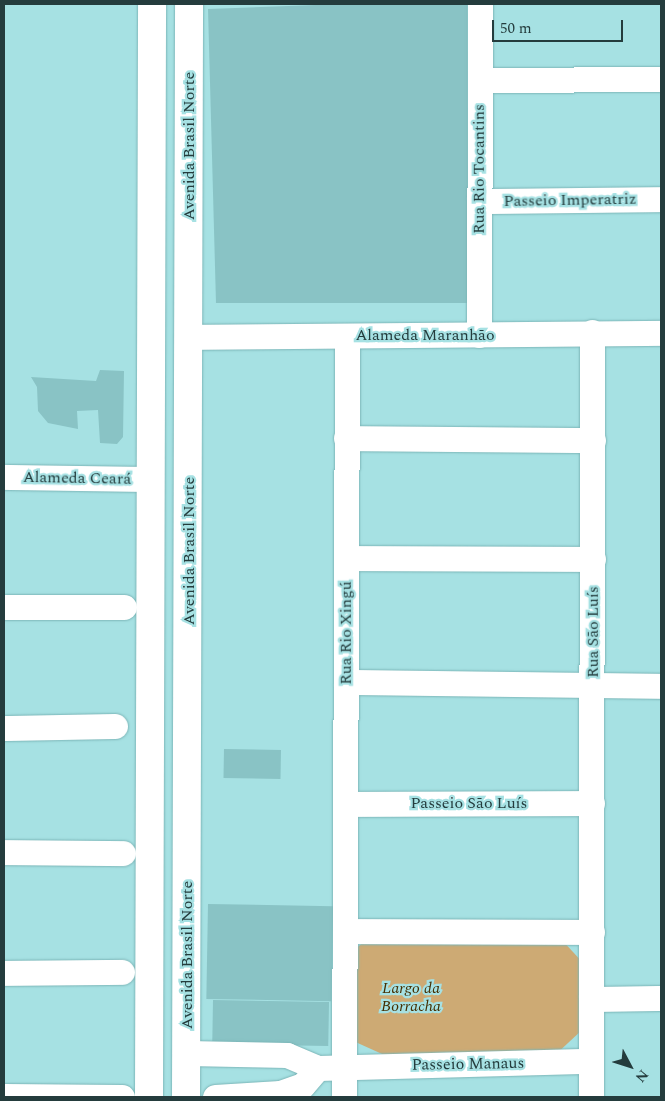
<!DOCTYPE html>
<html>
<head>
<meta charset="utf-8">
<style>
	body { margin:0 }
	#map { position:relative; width:665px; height:1101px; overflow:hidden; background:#a6e1e3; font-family:Spectral,serif }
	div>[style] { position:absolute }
	.green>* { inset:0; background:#cdaa74 }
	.building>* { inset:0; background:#89c3c5; transform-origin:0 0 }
	.roads { filter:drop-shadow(0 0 1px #7bb5b7) drop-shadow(0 0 1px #7bb5b7) }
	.minor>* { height:25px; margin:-12.5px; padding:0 12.5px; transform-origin:12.5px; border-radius:12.5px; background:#fff }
	.major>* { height:28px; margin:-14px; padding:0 14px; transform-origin:14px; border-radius:14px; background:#fff }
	span { translate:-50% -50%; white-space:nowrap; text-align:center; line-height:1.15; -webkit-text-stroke:4.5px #a6e1e3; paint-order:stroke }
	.street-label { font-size:16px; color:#243c3d }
	.park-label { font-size:16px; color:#452f02; font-style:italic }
	.frame { position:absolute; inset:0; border:5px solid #243c3d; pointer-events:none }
	.north { position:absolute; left:605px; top:1041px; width:50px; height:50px; -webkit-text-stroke:4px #a6e1e3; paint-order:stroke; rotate:130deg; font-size:14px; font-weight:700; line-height:20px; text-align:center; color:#243c3d }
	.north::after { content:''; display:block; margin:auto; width:18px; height:22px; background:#243c3d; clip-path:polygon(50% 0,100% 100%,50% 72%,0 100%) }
	.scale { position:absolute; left:492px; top:20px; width:131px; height:22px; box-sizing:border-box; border:2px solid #243c3d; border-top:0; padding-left:6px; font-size:15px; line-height:18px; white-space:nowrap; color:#243c3d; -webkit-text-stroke:4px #a6e1e3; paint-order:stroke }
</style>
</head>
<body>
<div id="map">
	<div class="green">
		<div style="clip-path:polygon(374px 935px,561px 939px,585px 965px,582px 1030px,554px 1056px,391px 1058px,351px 1040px,349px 953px)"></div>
	</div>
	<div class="building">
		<div style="clip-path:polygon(343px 4px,467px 4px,468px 303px,216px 303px,208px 9px)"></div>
		<div style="clip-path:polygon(100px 370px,124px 371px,123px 437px,117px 444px,100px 443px,98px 410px,77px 411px,78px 429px,48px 423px,38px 411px,37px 387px,31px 377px,96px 381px)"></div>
		<div style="left:224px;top:749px;width:57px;height:29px;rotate:1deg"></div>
		<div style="left:208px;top:904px;width:125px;height:95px;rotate:1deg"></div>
		<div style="left:329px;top:1002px;width:44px;height:116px;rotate:91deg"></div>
	</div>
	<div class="roads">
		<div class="minor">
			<div style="left:480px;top:80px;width:181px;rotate:-0.3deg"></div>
			<div style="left:479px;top:201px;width:182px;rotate:-0.6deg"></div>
			<div style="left:479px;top:335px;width:331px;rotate:-89.8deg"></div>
			<div style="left:189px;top:337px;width:472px;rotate:-0.5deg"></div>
			<div style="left:346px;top:438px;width:247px;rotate:0.5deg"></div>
			<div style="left:4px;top:477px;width:147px;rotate:0.8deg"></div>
			<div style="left:346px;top:558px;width:247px;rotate:0.2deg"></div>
			<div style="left:4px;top:607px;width:120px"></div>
			<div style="left:346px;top:682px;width:315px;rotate:0.7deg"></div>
			<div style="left:4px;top:728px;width:111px;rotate:-1deg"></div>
			<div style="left:345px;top:804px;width:247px;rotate:-0.2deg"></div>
			<div style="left:4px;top:852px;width:119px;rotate:0.5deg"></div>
			<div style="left:345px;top:931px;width:247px;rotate:0.2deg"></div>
			<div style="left:4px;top:973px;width:118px;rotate:-0.5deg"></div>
			<div style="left:591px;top:999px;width:70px;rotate:-0.8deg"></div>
			<div style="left:187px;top:1053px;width:100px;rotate:1.1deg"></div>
			<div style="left:287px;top:1055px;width:34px;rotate:23deg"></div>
			<div style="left:318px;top:1068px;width:273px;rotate:-1.5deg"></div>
			<div style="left:4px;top:1096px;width:118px;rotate:0.5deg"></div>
			<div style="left:215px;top:1097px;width:65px;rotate:-3.5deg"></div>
			<div style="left:280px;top:1093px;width:24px;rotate:-19deg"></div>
			<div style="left:303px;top:1085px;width:23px;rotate:-49deg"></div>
			<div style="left:344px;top:1097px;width:761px;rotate:-89.77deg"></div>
			<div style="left:591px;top:1097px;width:765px;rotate:-89.93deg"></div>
		</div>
		<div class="major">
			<div style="left:149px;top:1097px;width:1093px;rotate:-89.84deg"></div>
			<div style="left:186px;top:1097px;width:1093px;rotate:-89.84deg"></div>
		</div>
	</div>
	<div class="street-label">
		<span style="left:189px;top:146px;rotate:-90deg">Avenida Brasil Norte</span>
		<span style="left:479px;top:169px;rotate:-90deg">Rua Rio Tocantins</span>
		<span style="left:570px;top:200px;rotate:-1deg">Passeio Imperatriz</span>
		<span style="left:425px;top:335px">Alameda Maranhão</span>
		<span style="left:77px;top:478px;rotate:1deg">Alameda Ceará</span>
		<span style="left:189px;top:551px;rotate:-90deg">Avenida Brasil Norte</span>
		<span style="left:593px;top:632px;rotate:-90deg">Rua São Luís</span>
		<span style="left:346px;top:633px;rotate:-90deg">Rua Rio Xingú</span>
		<span style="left:469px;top:803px">Passeio São Luís</span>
		<span style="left:187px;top:955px;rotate:-90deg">Avenida Brasil Norte</span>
		<span style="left:468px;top:1064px;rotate:-1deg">Passeio Manaus</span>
	</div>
	<div class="park-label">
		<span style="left:411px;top:997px">Largo da<br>Borracha</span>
	</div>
	<div class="frame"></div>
	<div class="north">N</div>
	<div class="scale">50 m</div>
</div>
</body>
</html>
